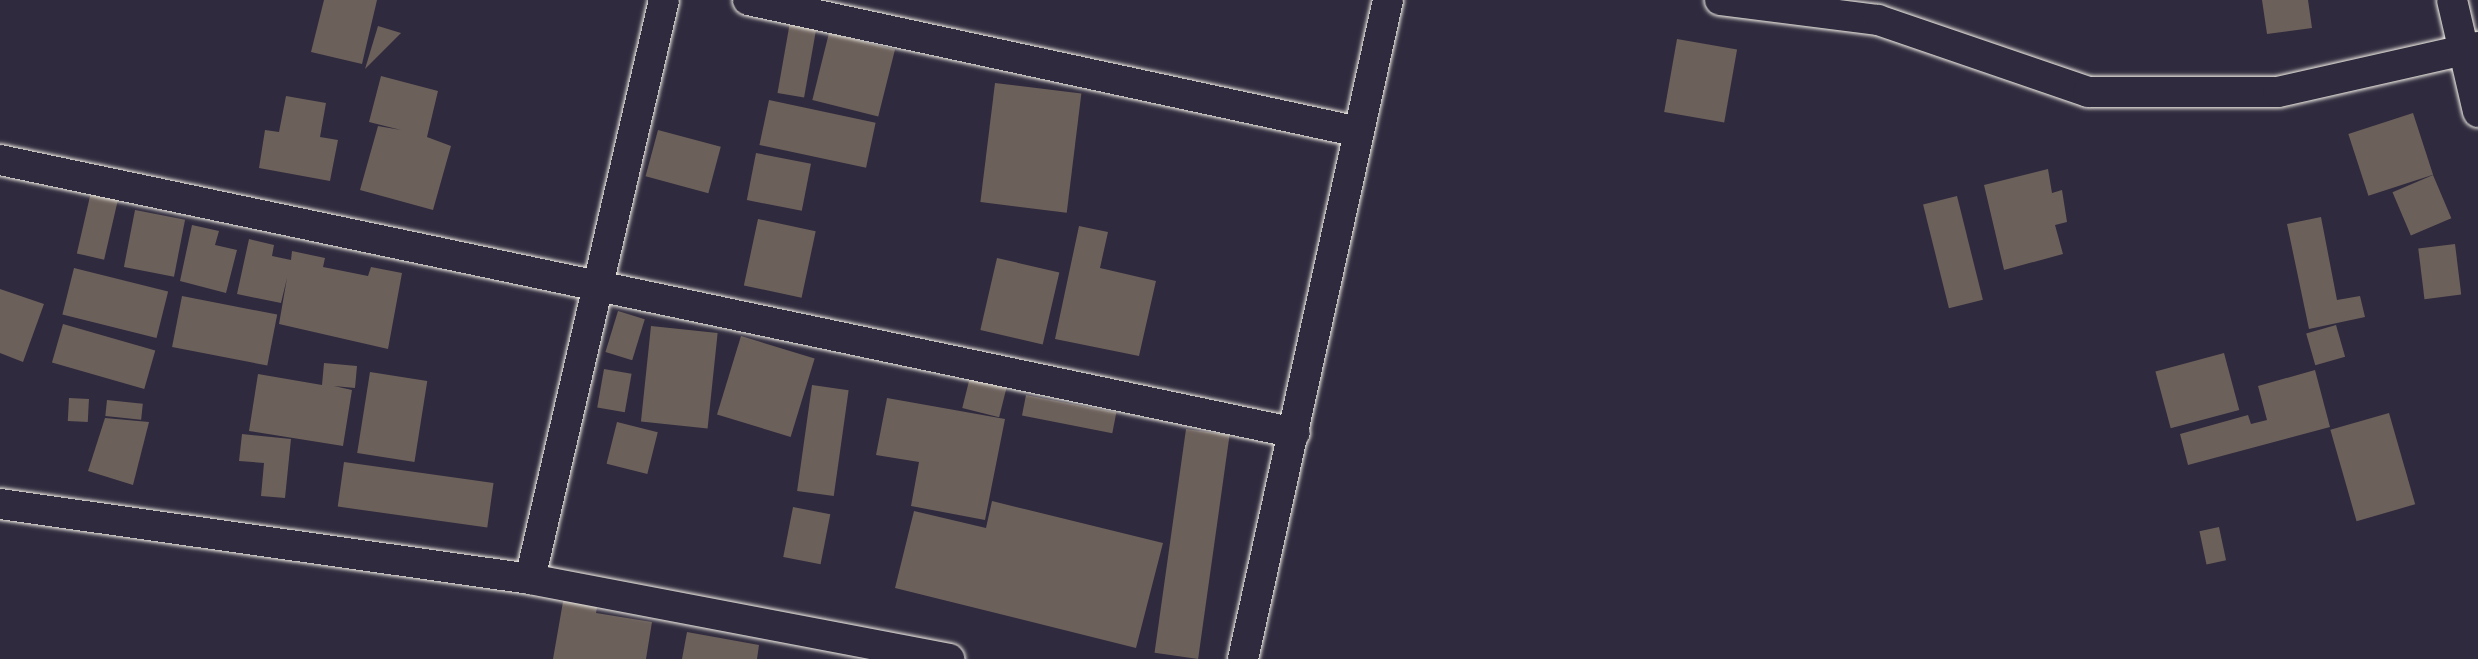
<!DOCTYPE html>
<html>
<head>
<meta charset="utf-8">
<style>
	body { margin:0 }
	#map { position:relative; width:2478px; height:659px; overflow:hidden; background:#2f2a3d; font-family:Delius,sans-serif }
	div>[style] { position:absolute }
	.building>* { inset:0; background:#6c605b; transform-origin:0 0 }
	.roads { filter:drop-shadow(0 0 2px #f4f1e8) drop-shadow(0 0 2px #f4f1e8) }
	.street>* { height:30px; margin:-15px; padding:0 15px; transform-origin:15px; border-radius:15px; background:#2f2a3d }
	span { translate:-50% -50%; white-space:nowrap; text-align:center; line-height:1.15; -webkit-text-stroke:7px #2f2a3d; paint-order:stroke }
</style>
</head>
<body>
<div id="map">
	<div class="building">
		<div style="clip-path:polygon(324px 0,377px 0,362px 64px,311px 52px)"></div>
		<div style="clip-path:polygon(2262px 0,2308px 0,2312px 28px,2267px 34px)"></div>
		<div style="left:790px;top:22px;width:27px;height:72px;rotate:10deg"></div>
		<div style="clip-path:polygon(378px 26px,401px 33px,365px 69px)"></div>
		<div style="left:829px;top:33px;width:68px;height:69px;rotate:14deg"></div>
		<div style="left:1677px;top:39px;width:61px;height:74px;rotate:10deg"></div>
		<div style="clip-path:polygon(381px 76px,438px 91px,427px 137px,451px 146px,433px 210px,360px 190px,378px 126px,401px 130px,369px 122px)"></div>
		<div style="left:995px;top:83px;width:87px;height:120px;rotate:7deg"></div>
		<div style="clip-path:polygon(286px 96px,326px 103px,320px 137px,338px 140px,330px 181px,259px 168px,265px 130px,279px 132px)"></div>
		<div style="left:769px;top:100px;width:109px;height:46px;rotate:12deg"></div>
		<div style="left:2413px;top:113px;width:65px;height:68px;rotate:72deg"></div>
		<div style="left:658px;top:130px;width:65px;height:48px;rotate:15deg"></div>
		<div style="left:756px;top:153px;width:56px;height:48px;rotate:11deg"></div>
		<div style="clip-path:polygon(2048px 169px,2052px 193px,2062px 190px,2067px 222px,2055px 225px,2063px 254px,2004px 270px,1984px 185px)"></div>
		<div style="left:2433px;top:175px;width:47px;height:44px;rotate:67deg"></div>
		<div style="left:91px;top:192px;width:28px;height:63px;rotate:13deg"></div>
		<div style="left:1957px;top:196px;width:107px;height:35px;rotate:76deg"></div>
		<div style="left:135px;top:210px;width:51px;height:58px;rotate:11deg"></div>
		<div style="clip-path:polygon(2321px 217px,2337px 300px,2360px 296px,2365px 317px,2309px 329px,2287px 224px)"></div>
		<div style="left:758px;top:219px;width:59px;height:68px;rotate:12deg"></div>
		<div style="clip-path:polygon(192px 225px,219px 231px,215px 245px,237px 250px,226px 293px,180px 281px)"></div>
		<div style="clip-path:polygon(1079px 226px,1108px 232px,1100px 268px,1156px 281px,1139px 356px,1055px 339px)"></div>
		<div style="clip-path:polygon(249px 239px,274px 245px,272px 256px,291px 260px,292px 251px,325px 258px,323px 267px,368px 276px,371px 267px,402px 273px,388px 349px,279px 324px,287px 278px,281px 303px,237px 294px)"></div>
		<div style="left:2455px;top:244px;width:51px;height:37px;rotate:83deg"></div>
		<div style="left:997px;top:258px;width:64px;height:74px;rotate:13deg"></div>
		<div style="left:74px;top:268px;width:97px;height:48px;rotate:14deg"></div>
		<div style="clip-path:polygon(0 289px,44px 304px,23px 362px,0 353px)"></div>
		<div style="left:182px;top:296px;width:97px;height:52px;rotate:11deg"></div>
		<div style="left:618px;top:311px;width:28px;height:43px;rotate:17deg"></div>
		<div style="left:63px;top:324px;width:96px;height:40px;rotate:16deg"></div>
		<div style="left:2336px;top:325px;width:33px;height:31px;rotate:74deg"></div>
		<div style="left:651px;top:326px;width:67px;height:96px;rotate:6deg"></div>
		<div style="left:741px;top:336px;width:77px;height:82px;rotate:17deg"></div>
		<div style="left:2224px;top:353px;width:59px;height:71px;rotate:75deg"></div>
		<div style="clip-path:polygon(324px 363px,357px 366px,355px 388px,334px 386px,352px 390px,343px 446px,249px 431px,258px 374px,322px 385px)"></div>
		<div style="left:604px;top:369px;width:28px;height:39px;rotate:10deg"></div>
		<div style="clip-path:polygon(2315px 370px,2330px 427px,2188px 465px,2180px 434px,2248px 415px,2251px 424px,2267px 420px,2258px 386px)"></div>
		<div style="left:370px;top:372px;width:58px;height:82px;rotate:9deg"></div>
		<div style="left:970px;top:377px;width:38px;height:32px;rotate:14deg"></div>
		<div style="left:812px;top:385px;width:37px;height:107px;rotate:8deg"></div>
		<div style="left:1026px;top:395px;width:92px;height:21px;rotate:11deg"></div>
		<div style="left:69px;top:398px;width:20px;height:23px;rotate:3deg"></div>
		<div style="clip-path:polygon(887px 398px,1005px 419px,985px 520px,911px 506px,919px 462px,876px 455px)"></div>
		<div style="left:107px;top:400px;width:36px;height:16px;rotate:6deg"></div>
		<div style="left:2389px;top:413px;width:95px;height:61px;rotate:74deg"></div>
		<div style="clip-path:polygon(105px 418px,149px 422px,133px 485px,88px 471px)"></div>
		<div style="left:617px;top:422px;width:42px;height:43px;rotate:14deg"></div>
		<div style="left:1186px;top:429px;width:44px;height:226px;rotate:8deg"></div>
		<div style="clip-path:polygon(242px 434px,291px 439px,285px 498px,261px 496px,264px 463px,239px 461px)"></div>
		<div style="left:344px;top:462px;width:151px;height:45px;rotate:8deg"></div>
		<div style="clip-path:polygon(992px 501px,1163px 543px,1136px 648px,895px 588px,914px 511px,986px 528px)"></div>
		<div style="left:793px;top:507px;width:38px;height:51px;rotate:11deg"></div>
		<div style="left:2219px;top:527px;width:34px;height:20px;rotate:78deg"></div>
		<div style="clip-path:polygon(564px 596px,598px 602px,596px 613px,652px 622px,646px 659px,553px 659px)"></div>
		<div style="clip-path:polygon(687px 632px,759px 645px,757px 659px,682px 659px)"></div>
	</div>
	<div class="roads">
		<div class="street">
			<div style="left:748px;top:0;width:625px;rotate:12.19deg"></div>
			<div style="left:1720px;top:0;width:159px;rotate:7.2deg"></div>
			<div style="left:1878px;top:20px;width:222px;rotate:18.9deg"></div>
			<div style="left:2088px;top:92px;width:190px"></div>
			<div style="left:2278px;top:92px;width:205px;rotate:-12.7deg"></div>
			<div style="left:2452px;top:0;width:115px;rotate:76.9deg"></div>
			<div style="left:0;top:160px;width:1323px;rotate:11.9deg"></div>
			<div style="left:0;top:504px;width:535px;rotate:8.05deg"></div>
			<div style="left:530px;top:579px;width:427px;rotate:10.8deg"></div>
			<div style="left:530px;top:579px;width:594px;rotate:-76.97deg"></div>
			<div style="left:1243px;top:659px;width:675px;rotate:-77.59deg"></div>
		</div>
	</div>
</div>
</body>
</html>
